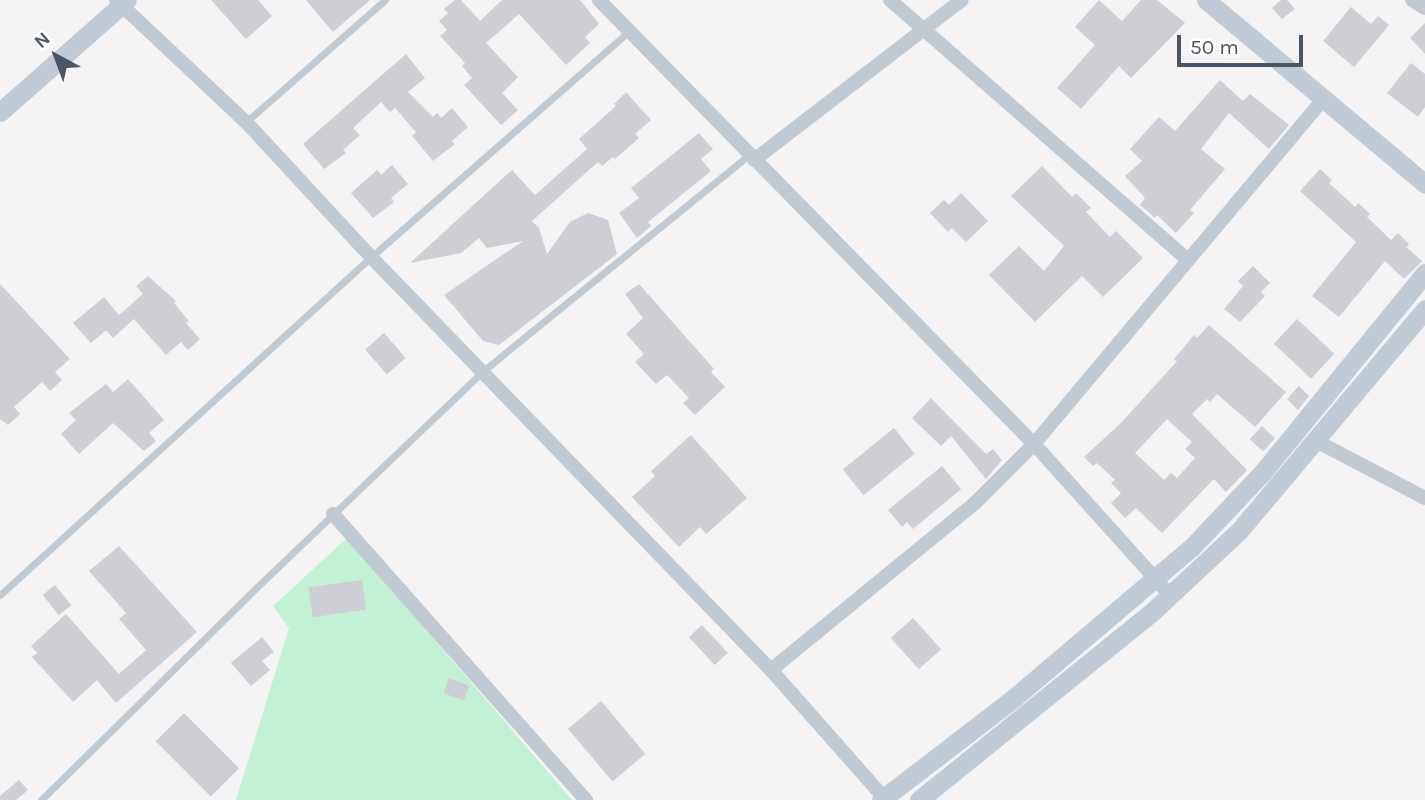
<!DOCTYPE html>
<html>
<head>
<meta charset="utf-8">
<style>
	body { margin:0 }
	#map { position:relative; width:1425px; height:800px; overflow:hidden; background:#f5f3f3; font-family:Karla,sans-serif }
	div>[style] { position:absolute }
	.green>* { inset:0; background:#c3f1d5 }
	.building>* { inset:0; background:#cdcfd5; transform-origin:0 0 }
	.service>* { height:7px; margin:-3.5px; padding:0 3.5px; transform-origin:3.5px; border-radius:3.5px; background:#c1cad2 }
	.minor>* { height:14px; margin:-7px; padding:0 7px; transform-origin:7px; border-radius:7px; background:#c1cad2 }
	.secondary>* { height:19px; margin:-9.5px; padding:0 9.5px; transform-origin:9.5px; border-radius:9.5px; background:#c1cbd6 }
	span { translate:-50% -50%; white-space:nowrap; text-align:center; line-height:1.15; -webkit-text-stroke:5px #fff; paint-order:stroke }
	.north { position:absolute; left:21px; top:21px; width:70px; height:70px; -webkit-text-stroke:5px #fff; paint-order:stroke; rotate:319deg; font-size:19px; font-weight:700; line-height:28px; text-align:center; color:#4a5661 }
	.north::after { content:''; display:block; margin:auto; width:24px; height:32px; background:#4a5661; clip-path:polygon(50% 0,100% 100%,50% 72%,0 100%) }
	.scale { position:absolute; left:1177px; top:35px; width:126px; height:32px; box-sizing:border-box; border:4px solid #4a5661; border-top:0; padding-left:9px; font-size:21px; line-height:24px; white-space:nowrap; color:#4a5661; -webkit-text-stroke:5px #fff; paint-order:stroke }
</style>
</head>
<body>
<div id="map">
	<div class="green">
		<div style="clip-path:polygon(347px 538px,572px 800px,236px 800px,289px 628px,273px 606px)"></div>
	</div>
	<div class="building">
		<div style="clip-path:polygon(211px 0,258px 0,272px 16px,246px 39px)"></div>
		<div style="clip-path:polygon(306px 0,370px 0,333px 32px)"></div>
		<div style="clip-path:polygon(455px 0,461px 0,480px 21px,502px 0,580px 0,599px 24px,585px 37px,590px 43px,566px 65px,519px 14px,486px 43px,518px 77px,502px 93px,518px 110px,501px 125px,464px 85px,472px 78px,462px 66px,465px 63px,440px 36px,447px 30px,439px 21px,448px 13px,444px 9px)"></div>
		<div style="clip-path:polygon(1099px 0,1122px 21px,1141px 0,1157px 0,1185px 23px,1131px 78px,1119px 66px,1081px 109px,1057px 88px,1095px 45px,1075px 27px)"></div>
		<div style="clip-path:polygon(1281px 0,1287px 0,1295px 9px,1282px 19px,1272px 8px)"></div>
		<div style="clip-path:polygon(1351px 7px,1371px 24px,1378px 16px,1389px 25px,1354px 67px,1323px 41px)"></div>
		<div style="clip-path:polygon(1425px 23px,1425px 54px,1410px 38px)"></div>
		<div style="clip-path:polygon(406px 54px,425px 78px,408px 92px,433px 117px,437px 113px,441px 118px,452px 108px,468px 127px,452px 141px,455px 144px,433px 161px,412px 136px,416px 132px,395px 108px,390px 112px,381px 102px,353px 128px,360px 135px,343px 150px,346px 153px,324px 169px,303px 144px)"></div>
		<div style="clip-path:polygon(1411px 63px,1425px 74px,1425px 107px,1418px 117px,1387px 93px)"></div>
		<div style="clip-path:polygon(1220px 80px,1243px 101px,1250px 94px,1289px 125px,1269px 149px,1229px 113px,1201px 149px,1225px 169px,1190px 210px,1194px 213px,1176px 233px,1157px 215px,1155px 218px,1140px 205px,1145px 198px,1125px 176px,1142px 161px,1130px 149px,1159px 117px,1175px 131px)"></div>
		<div style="clip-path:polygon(626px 92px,651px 120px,635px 134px,639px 138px,615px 159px,613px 157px,602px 166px,598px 162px,532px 221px,539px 228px,547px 254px,570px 222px,588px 213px,608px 220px,617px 254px,499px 345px,483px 341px,444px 295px,523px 241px,487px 248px,479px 238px,461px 253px,410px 263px,512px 170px,535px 195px,587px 149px,579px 139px,616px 106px,614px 104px)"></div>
		<div style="clip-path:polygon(699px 133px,713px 149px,701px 159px,711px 171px,648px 222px,651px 226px,637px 238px,619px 213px,639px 198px,631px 188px)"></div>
		<div style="clip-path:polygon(392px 165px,408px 184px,391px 198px,394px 202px,373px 218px,351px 193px,377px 170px,381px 175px)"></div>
		<div style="clip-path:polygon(1042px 166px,1072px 197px,1076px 193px,1091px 208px,1086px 212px,1110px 237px,1116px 231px,1143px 258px,1103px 297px,1082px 276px,1035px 322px,989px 275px,1019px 246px,1044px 271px,1064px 246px,1011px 196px)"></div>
		<div style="clip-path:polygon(1320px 169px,1332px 180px,1329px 183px,1355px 207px,1358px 203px,1370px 214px,1367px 217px,1391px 240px,1398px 233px,1409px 244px,1406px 247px,1422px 261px,1404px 279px,1385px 261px,1339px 317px,1312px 296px,1356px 242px,1300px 191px)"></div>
		<div style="clip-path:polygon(961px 193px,988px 221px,966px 242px,952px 228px,948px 232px,930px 213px,944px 200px,949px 205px)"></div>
		<div style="clip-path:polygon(1253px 266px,1270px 283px,1261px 292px,1265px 296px,1240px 322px,1224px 309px,1243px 286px,1238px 281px)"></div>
		<div style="clip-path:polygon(148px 276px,176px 301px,174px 303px,189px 321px,186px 323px,200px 339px,188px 350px,181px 342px,166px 355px,134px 319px,113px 338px,106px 330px,91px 343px,73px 323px,104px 297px,119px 315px,143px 294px,136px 286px)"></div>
		<div style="clip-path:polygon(0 284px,70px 359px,55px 372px,62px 380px,50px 391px,42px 382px,14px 407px,20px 414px,8px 425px,0 419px)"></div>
		<div style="clip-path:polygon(639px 284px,714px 369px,711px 372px,725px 387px,695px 415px,683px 403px,689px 398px,667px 375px,656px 384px,635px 362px,644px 354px,626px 334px,643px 318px,625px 294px)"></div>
		<div style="left:1297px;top:319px;width:51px;height:34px;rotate:43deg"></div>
		<div style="clip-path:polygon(evenodd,1209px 325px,1286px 392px,1255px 427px,1217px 394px,1210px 402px,1207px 399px,1192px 414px,1247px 470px,1226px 492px,1214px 479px,1162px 533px,1136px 508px,1125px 518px,1111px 503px,1121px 493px,1111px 483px,1115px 480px,1097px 463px,1093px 466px,1084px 457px,1122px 422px,1177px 361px,1174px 359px,1194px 335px,1197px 338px,1209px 325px,1167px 419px,1192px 442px,1185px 449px,1195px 458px,1177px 478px,1171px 473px,1164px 480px,1135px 453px,1167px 419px)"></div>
		<div style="left:384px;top:333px;width:33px;height:25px;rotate:49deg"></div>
		<div style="clip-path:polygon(128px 379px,164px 420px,149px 433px,156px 441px,144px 451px,113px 423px,79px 454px,61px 434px,76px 420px,69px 413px,106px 384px,113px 392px)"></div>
		<div style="clip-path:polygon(1299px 386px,1309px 396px,1298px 410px,1287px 399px)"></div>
		<div style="clip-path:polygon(931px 398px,986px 454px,993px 449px,1002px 460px,986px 479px,951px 436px,941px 446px,912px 418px)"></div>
		<div style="left:1262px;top:426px;width:18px;height:18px;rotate:43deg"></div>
		<div style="left:894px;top:428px;width:33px;height:66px;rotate:51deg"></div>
		<div style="clip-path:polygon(691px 435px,747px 498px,706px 534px,700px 527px,679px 547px,632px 497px,655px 476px,651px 471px)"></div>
		<div style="clip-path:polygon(942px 466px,961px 489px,913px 529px,907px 522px,902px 527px,888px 510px)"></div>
		<div style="clip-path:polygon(119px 546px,197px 632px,116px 703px,97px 680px,73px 702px,32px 657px,37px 653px,31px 646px,66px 614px,119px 674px,146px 650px,119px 619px,126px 613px,89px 571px)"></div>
		<div style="left:362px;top:580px;width:30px;height:54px;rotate:82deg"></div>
		<div style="left:55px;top:585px;width:26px;height:16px;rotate:51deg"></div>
		<div style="left:913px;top:618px;width:42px;height:30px;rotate:48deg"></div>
		<div style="left:702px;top:625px;width:38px;height:18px;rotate:47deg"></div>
		<div style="clip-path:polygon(262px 637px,274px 652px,262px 661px,270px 670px,251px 686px,231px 663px)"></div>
		<div style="left:449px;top:678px;width:22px;height:16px;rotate:21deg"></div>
		<div style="left:601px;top:701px;width:69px;height:43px;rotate:50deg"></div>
		<div style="left:184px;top:713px;width:78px;height:40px;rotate:45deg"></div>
		<div style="clip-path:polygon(19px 780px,28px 790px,16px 800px,0 800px,0 796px)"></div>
	</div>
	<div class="service">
		<div style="left:246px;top:122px;width:185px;rotate:-41.3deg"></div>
		<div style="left:0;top:595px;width:502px;rotate:-42.34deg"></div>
		<div style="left:371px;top:257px;width:343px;rotate:-41.2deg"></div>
		<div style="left:41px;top:800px;width:303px;rotate:-44.6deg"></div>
		<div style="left:257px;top:587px;width:313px;rotate:-43.7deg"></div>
		<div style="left:483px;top:371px;width:343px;rotate:-39.1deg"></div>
	</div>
	<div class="minor">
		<div style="left:116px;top:0;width:178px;rotate:43.2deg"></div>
		<div style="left:246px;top:122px;width:184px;rotate:47.2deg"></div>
		<div style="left:371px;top:257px;width:575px;rotate:45.92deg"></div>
		<div style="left:771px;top:670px;width:174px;rotate:48.5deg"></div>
		<div style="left:599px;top:0;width:622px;rotate:45.59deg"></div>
		<div style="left:1034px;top:444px;width:205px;rotate:48deg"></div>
		<div style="left:890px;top:0;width:395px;rotate:41.1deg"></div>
		<div style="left:1412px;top:0;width:15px;rotate:32deg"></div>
		<div style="left:754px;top:160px;width:262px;rotate:-37.6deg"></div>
		<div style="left:1316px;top:441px;width:123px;rotate:27.6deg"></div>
		<div style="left:333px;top:514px;width:382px;rotate:48.5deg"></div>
		<div style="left:771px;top:670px;width:265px;rotate:-39.3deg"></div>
		<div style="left:976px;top:502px;width:82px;rotate:-45deg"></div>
		<div style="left:1034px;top:444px;width:450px;rotate:-50deg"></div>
	</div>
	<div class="secondary">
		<div style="left:1206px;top:0;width:286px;rotate:40deg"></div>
		<div style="left:0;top:112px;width:169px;rotate:-41.4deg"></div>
		<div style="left:881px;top:800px;width:169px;rotate:-37.5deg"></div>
		<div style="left:1015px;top:697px;width:231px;rotate:-40.3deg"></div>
		<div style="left:1191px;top:548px;width:103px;rotate:-46.6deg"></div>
		<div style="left:1262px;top:473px;width:258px;rotate:-50.8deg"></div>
		<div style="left:919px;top:800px;width:299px;rotate:-38.9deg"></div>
		<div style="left:1152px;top:612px;width:119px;rotate:-43deg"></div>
		<div style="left:1239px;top:531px;width:290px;rotate:-50deg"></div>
	</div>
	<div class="north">N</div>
	<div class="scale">50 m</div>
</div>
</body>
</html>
